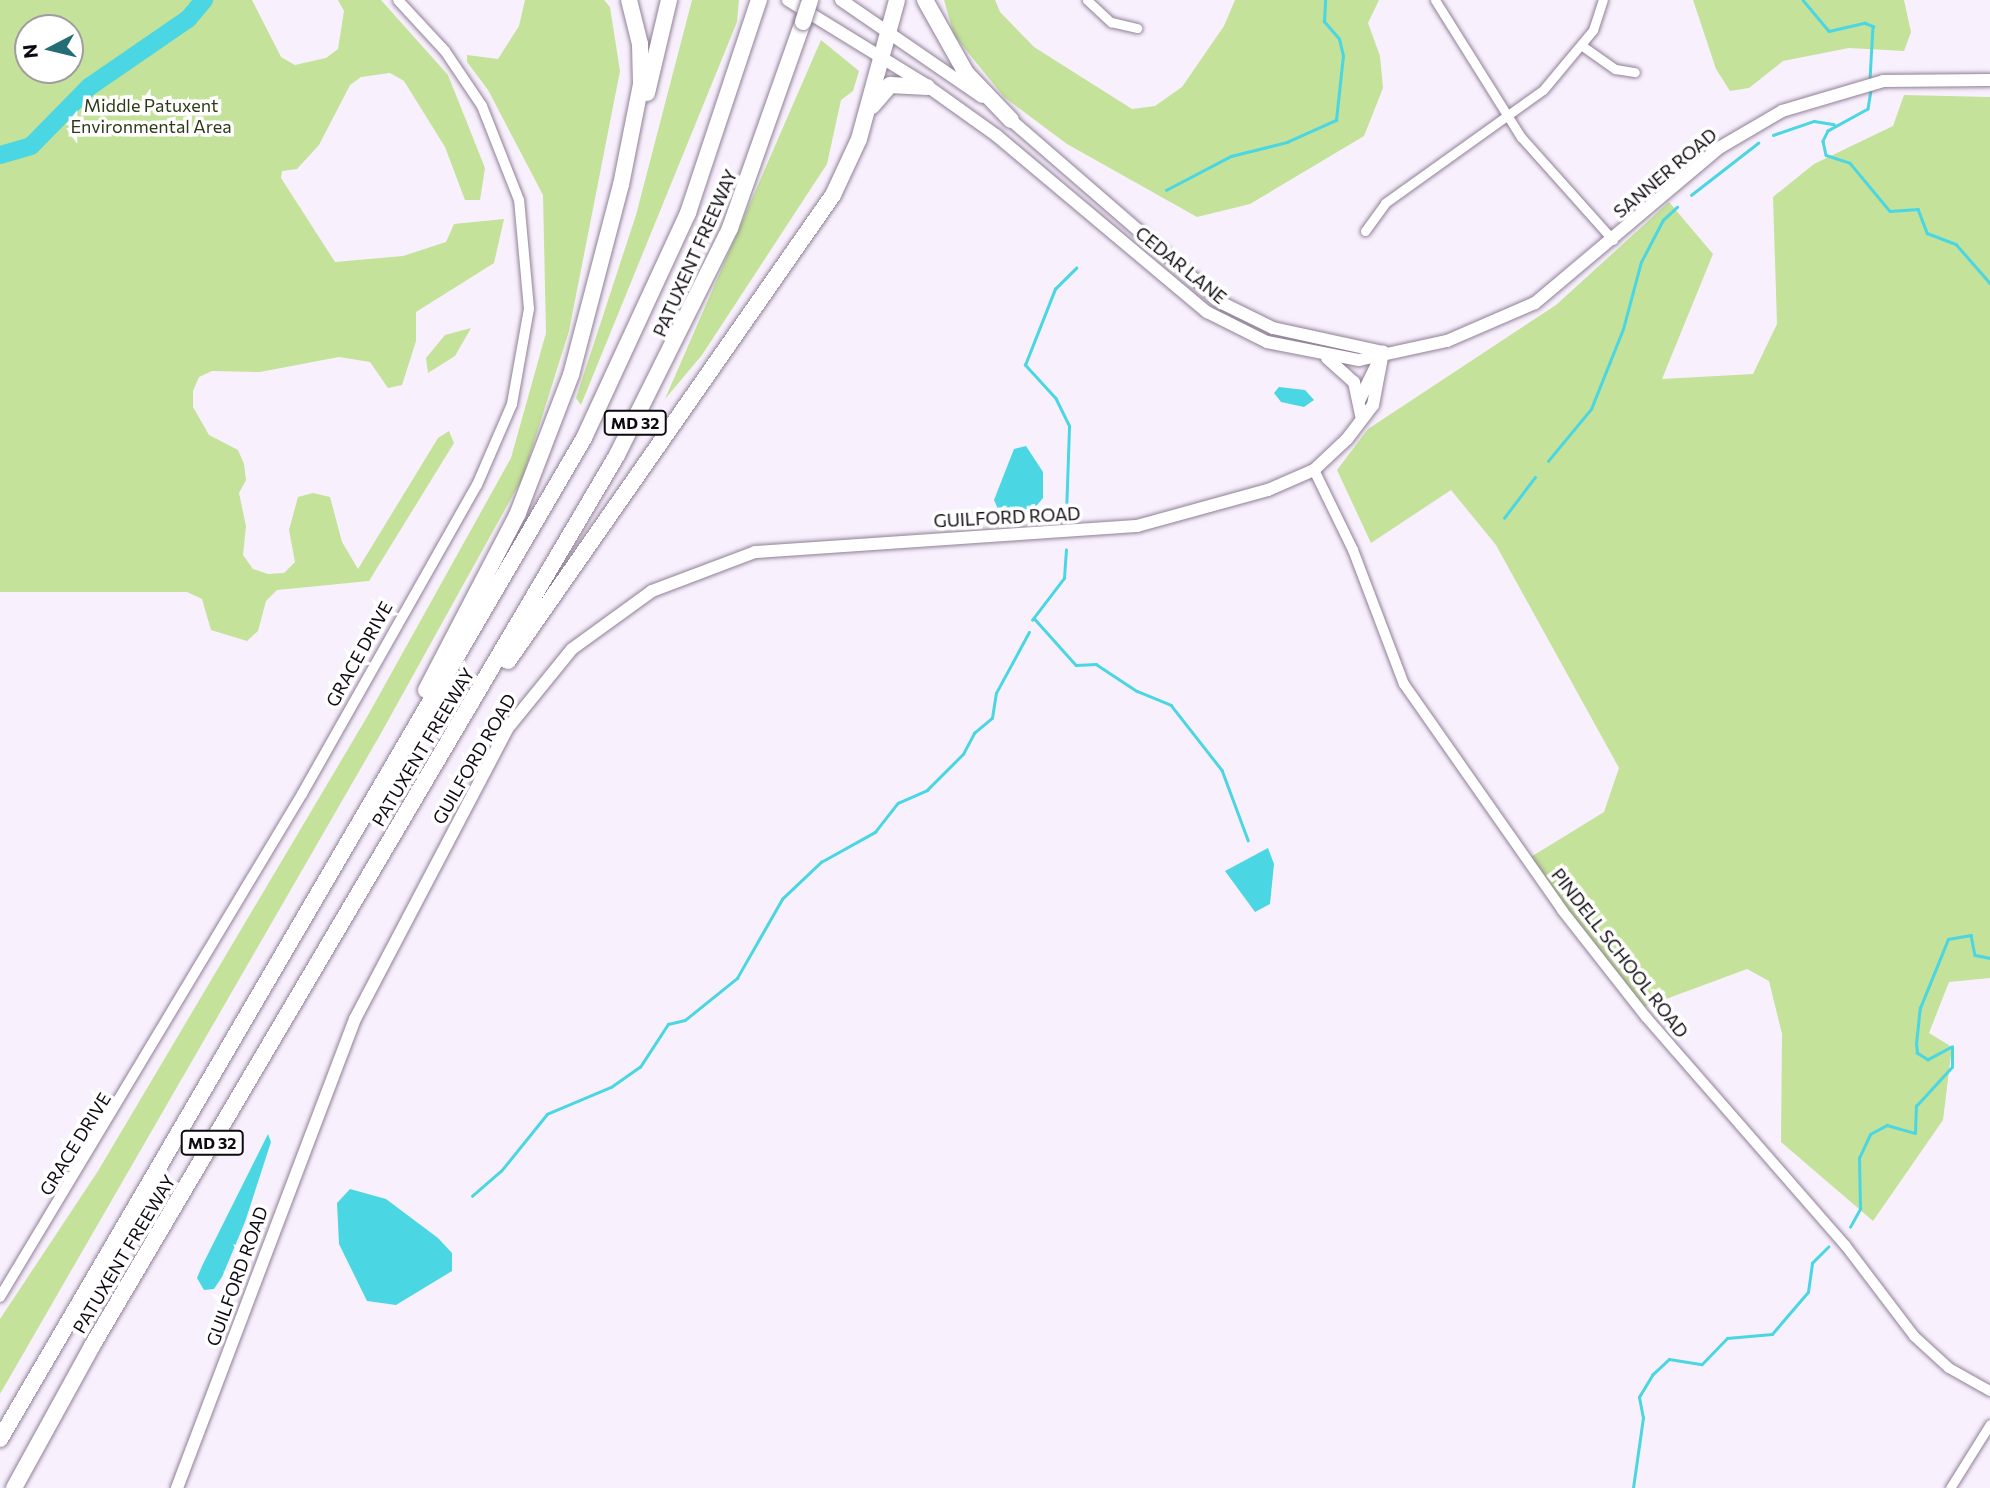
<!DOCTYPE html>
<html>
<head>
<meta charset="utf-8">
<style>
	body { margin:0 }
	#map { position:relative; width:1990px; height:1488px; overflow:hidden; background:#f9f0fe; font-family:Commissioner,sans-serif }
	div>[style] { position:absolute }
	.green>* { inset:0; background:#c4e299 }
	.water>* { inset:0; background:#4ad6e2 }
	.stream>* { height:2.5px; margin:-1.25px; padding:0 1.25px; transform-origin:1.25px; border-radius:1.25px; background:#4ad6e2 }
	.river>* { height:18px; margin:-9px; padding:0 9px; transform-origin:9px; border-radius:9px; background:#4ad6e2 }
	.roads { filter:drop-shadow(0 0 2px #8f8095) drop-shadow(0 0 2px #8f8095) }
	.minor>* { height:9px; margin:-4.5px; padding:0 4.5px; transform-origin:4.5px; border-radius:4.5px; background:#fff }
	.tertiary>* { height:10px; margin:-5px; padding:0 5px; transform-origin:5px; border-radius:5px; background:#fff }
	.secondary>* { height:12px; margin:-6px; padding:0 6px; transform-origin:6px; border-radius:6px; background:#fff }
	.motorway>* { height:16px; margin:-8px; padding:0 8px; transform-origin:8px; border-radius:8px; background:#fff }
	.bridges { filter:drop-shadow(0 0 2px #8f8095) drop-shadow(0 0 2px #8f8095) }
	.motorway-bridge>* { height:16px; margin:-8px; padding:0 8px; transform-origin:8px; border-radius:8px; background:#fff }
	span { translate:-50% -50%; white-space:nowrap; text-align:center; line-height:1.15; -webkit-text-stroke:7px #fff; paint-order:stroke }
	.shield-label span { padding:2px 5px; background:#fff; border:2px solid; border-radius:5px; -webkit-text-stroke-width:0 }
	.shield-label { font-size:16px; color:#0f0a11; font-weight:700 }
	.park-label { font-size:18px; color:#2d3b17 }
	.street-label { font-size:18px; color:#0f0a11 }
	.north { position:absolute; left:14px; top:14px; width:70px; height:70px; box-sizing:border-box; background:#fff; border:2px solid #9f9da0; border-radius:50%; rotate:263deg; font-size:19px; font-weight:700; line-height:28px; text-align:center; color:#0f0a11 }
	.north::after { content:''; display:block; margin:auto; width:24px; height:32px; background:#226e73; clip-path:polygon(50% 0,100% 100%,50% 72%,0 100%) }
</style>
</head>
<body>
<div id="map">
	<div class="green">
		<div style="clip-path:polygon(evenodd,0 0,252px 0,281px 57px,295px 65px,326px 58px,338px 49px,344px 11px,338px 0,381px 0,448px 75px,485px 168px,480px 200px,465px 200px,445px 147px,404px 81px,390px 73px,361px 77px,350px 85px,319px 145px,297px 169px,282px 171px,281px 178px,335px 262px,403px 256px,446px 242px,454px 224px,504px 219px,494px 263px,416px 312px,416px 341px,402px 385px,388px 388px,370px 362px,339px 357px,260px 372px,212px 371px,199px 377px,193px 391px,193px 407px,209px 435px,238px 450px,244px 464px,246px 480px,239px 493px,246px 526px,243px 555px,253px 569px,268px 574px,284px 573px,295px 562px,289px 530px,298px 497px,313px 493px,330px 497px,342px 542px,358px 569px,438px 438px,449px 431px,454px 443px,369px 581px,277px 590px,266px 601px,258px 631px,247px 641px,211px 630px,202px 599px,187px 592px,0 592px,0 0,28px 28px,70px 28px,70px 70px,28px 70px,28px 28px)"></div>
		<div style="clip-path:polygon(525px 0,604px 0,610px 7px,620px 71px,569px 331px,523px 477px,380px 735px,0 1394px,0 1319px,98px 1171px,367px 717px,511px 458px,546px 333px,543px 195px,488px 90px,467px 62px,467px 55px,498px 59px,519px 26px)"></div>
		<div style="clip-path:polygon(692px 0,739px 0,737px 22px,581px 405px,576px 398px,636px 215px)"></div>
		<div style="clip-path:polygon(944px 0,995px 0,1000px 12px,1034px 47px,1132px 109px,1155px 106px,1182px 87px,1224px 26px,1235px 0,1379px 0,1368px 23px,1380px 56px,1383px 88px,1364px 136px,1250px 204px,1197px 217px,1067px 144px,1004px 97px,954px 35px)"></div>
		<div style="clip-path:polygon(1693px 0,1904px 0,1911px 32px,1904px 51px,1849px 48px,1783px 61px,1749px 88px,1730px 91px,1716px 69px)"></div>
		<div style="clip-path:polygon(821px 40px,859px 71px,853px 91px,841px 100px,827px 164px,702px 355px,665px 399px)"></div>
		<div style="clip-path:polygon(1904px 95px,1990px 97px,1990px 978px,1949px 982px,1929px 1033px,1952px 1047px,1943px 1120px,1873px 1221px,1781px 1142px,1782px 1034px,1769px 981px,1747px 969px,1639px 1009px,1526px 860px,1604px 812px,1619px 768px,1496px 545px,1451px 490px,1371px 543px,1337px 470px,1368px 429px,1556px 305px,1669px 202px,1713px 254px,1662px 379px,1753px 374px,1777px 324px,1773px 197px,1814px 164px,1893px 126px)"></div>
		<div style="clip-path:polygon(471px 328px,455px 356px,428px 373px,426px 358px,445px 335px)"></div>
	</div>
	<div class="water">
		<div style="clip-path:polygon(1279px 387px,1305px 390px,1314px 400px,1304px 407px,1281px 402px,1274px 393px)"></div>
		<div style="clip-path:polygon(1026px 446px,1043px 472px,1043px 498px,1034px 509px,999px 511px,994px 500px,1014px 449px)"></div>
		<div style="clip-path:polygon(1268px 848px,1274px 864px,1270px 904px,1255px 912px,1225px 871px)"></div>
		<div style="clip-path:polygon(268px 1134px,271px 1142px,245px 1222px,222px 1277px,214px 1289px,204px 1290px,197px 1278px,202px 1266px)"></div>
		<div style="clip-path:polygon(350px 1189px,386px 1199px,438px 1238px,452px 1253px,452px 1271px,396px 1305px,367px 1301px,339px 1244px,337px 1203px)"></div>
	</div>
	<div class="stream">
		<div style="left:1803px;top:0;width:40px;rotate:50deg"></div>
		<div style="left:1829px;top:31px;width:37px;rotate:-13deg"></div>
		<div style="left:1865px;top:23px;width:9px;rotate:21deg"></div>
		<div style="left:1873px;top:26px;width:54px;rotate:93.2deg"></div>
		<div style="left:1871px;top:90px;width:19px;rotate:99deg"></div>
		<div style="left:1868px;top:109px;width:46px;rotate:151.2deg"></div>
		<div style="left:1828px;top:131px;width:11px;rotate:117deg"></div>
		<div style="left:1823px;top:141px;width:14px;rotate:78deg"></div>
		<div style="left:1826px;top:155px;width:25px;rotate:18deg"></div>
		<div style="left:1850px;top:163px;width:62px;rotate:50.2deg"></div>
		<div style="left:1890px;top:211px;width:28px;rotate:-4deg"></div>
		<div style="left:1918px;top:209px;width:26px;rotate:69deg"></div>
		<div style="left:1927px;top:233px;width:31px;rotate:21deg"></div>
		<div style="left:1956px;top:244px;width:52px;rotate:48.9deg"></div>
		<div style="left:1773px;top:135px;width:43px;rotate:-18.9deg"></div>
		<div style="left:1814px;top:121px;width:20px;rotate:9deg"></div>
		<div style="left:1166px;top:190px;width:73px;rotate:-27.6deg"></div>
		<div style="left:1231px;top:156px;width:58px;rotate:-14deg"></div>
		<div style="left:1287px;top:142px;width:54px;rotate:-24.2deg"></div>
		<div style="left:1336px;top:120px;width:64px;rotate:-83.8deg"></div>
		<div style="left:1343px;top:56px;width:17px;rotate:-103deg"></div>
		<div style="left:1339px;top:39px;width:23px;rotate:-131deg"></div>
		<div style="left:1324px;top:22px;width:22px;rotate:-87deg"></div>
		<div style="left:1691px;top:195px;width:85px;rotate:-37.8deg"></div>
		<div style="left:1548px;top:461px;width:67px;rotate:-50.4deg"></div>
		<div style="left:1591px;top:409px;width:86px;rotate:-68.2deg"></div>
		<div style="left:1623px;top:329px;width:69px;rotate:-75deg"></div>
		<div style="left:1641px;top:262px;width:47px;rotate:-62.4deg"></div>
		<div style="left:1663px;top:220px;width:19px;rotate:-43deg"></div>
		<div style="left:1066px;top:514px;width:88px;rotate:-88deg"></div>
		<div style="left:1069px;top:426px;width:30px;rotate:-116deg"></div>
		<div style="left:1056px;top:399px;width:46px;rotate:-132.4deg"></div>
		<div style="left:1025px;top:365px;width:82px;rotate:-68.5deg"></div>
		<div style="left:1055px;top:289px;width:30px;rotate:-45deg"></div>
		<div style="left:1504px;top:518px;width:51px;rotate:-52.9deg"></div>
		<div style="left:1034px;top:618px;width:63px;rotate:48.2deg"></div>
		<div style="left:1076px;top:665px;width:20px;rotate:-3deg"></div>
		<div style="left:1096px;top:664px;width:49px;rotate:33.4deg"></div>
		<div style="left:1137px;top:691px;width:37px;rotate:22deg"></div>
		<div style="left:1171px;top:705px;width:83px;rotate:51.9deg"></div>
		<div style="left:1222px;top:770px;width:75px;rotate:69.6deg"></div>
		<div style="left:1032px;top:620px;width:53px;rotate:-52.7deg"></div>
		<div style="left:1064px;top:578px;width:28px;rotate:-86deg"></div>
		<div style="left:472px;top:1196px;width:38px;rotate:-41deg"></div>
		<div style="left:501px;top:1171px;width:73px;rotate:-51.1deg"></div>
		<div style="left:547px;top:1114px;width:69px;rotate:-22.9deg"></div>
		<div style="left:611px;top:1087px;width:35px;rotate:-35deg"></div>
		<div style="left:640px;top:1067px;width:51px;rotate:-56.9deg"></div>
		<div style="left:668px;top:1024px;width:17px;rotate:-13deg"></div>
		<div style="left:685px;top:1020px;width:67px;rotate:-38.9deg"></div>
		<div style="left:737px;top:978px;width:91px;rotate:-60.3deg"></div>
		<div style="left:782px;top:899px;width:54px;rotate:-43.5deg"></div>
		<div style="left:821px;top:862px;width:62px;rotate:-29.1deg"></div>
		<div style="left:875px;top:832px;width:37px;rotate:-52deg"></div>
		<div style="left:898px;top:803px;width:32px;rotate:-24deg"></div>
		<div style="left:927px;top:790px;width:51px;rotate:-45deg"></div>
		<div style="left:963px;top:754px;width:24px;rotate:-62deg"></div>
		<div style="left:974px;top:733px;width:23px;rotate:-40deg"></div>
		<div style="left:992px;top:718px;width:25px;rotate:-81deg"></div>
		<div style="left:996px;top:693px;width:69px;rotate:-61.6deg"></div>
		<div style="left:1850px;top:1227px;width:21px;rotate:-61deg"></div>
		<div style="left:1860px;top:1209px;width:51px;rotate:-91.1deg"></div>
		<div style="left:1859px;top:1158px;width:26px;rotate:-65deg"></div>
		<div style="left:1870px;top:1134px;width:19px;rotate:-28deg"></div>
		<div style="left:1887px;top:1125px;width:29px;rotate:16deg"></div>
		<div style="left:1915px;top:1133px;width:27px;rotate:-88deg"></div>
		<div style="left:1916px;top:1106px;width:53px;rotate:-47.3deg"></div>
		<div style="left:1952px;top:1067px;width:20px;rotate:-90deg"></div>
		<div style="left:1952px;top:1047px;width:27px;rotate:152deg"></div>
		<div style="left:1928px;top:1060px;width:13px;rotate:-148deg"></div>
		<div style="left:1917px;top:1053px;width:9px;rotate:-96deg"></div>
		<div style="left:1916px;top:1044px;width:36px;rotate:-84deg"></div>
		<div style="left:1920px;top:1008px;width:74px;rotate:-67.9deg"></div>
		<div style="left:1948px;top:939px;width:23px;rotate:-10deg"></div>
		<div style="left:1971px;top:935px;width:20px;rotate:79deg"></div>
		<div style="left:1975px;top:955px;width:15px;rotate:11deg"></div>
		<div style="left:1633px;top:1488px;width:71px;rotate:-81.9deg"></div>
		<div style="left:1643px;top:1418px;width:21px;rotate:-101deg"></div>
		<div style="left:1639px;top:1397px;width:26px;rotate:-59deg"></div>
		<div style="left:1652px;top:1375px;width:23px;rotate:-43deg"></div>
		<div style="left:1669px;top:1359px;width:33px;rotate:9deg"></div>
		<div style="left:1702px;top:1364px;width:36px;rotate:-46deg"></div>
		<div style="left:1727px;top:1338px;width:45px;rotate:-5.1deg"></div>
		<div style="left:1772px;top:1334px;width:55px;rotate:-49.4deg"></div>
		<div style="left:1808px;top:1292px;width:29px;rotate:-82deg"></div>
		<div style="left:1812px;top:1263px;width:23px;rotate:-45deg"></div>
	</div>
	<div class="river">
		<div style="left:0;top:155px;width:32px;rotate:-16deg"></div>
		<div style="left:31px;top:146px;width:83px;rotate:-45.5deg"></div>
		<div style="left:89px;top:87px;width:120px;rotate:-34.5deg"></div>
		<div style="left:188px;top:19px;width:25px;rotate:-50deg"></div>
	</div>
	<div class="roads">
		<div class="minor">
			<div style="left:1087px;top:0;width:33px;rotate:43deg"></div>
			<div style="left:1111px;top:22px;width:27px;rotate:13deg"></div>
			<div style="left:1435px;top:0;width:162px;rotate:57.9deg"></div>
			<div style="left:1521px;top:137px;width:138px;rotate:48.2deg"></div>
			<div style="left:1581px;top:45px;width:42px;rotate:35.2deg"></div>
			<div style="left:1615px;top:69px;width:20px;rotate:9deg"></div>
			<div style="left:1365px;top:231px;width:34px;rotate:-54deg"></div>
			<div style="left:1385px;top:203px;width:194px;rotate:-35.6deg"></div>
			<div style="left:1543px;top:90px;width:78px;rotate:-50.2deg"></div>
			<div style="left:1593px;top:30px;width:32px;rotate:-72deg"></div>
			<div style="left:1950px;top:1488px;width:75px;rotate:-58deg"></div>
		</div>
		<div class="tertiary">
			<div style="left:1314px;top:470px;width:89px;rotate:64deg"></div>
			<div style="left:1353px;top:550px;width:143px;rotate:69.2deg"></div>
			<div style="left:1404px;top:684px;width:276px;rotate:55deg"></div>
			<div style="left:1562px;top:910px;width:136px;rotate:51.9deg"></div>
			<div style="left:1646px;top:1017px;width:303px;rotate:48.9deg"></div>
			<div style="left:1845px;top:1245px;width:114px;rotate:52.8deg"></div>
			<div style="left:1914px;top:1336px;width:47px;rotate:42.4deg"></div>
			<div style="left:1949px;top:1368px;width:47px;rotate:29.3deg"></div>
			<div style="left:0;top:1297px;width:587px;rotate:-59.02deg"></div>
			<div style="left:302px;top:794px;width:355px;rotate:-60.5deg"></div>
			<div style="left:477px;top:485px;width:88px;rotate:-66.6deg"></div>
			<div style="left:512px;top:404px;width:97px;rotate:-79.9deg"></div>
			<div style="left:529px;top:309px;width:109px;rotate:-95.2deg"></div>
			<div style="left:519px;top:200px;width:101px;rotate:-111.5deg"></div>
			<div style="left:482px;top:106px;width:66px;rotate:-123.9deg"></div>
			<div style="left:445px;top:51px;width:69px;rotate:-132.7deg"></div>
		</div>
		<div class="secondary">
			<div style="left:788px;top:0;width:158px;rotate:31.6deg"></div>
			<div style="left:923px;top:83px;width:91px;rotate:35.6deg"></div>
			<div style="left:997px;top:136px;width:274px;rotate:40deg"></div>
			<div style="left:1207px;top:312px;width:67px;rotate:26.6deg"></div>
			<div style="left:1267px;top:342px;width:94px;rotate:11.1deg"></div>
			<div style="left:1359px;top:360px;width:90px;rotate:-12.2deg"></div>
			<div style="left:1447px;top:341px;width:96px;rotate:-23.4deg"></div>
			<div style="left:1535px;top:303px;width:241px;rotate:-40.1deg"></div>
			<div style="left:1719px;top:148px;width:73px;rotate:-30.4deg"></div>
			<div style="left:1782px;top:111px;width:105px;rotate:-16.5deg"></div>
			<div style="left:1883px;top:81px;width:107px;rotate:-0.5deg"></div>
			<div style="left:841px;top:0;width:171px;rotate:34.5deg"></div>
			<div style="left:1005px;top:115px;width:287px;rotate:40.9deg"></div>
			<div style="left:1222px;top:303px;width:57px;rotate:26.1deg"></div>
			<div style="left:1273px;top:328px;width:113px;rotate:12.3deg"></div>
			<div style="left:1327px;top:358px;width:36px;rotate:42deg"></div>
			<div style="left:1354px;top:382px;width:35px;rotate:78deg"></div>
			<div style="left:1359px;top:401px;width:55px;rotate:-63.9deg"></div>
			<div style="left:177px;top:1488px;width:502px;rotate:-69.22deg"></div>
			<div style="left:355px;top:1019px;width:327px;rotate:-62.3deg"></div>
			<div style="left:507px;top:729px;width:103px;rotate:-50.9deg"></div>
			<div style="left:572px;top:649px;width:99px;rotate:-35.9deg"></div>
			<div style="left:652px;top:591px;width:110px;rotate:-20.7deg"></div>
			<div style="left:755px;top:552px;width:383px;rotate:-3.9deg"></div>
			<div style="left:1137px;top:526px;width:136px;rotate:-15.4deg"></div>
			<div style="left:1268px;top:490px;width:50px;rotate:-23.5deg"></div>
			<div style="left:1314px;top:470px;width:45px;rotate:-43.2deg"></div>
			<div style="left:1347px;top:439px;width:43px;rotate:-52.6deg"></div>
			<div style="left:1373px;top:405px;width:54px;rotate:-79.3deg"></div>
		</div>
		<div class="motorway">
			<div style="left:925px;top:0;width:84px;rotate:60.7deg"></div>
			<div style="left:966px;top:73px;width:65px;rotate:46.2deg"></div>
			<div style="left:647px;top:93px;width:96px;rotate:-76.7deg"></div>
			<div style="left:872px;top:106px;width:28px;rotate:-49deg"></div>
			<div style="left:890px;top:85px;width:37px;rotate:3deg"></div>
			<div style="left:508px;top:661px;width:568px;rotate:-55.11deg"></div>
			<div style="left:833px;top:195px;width:62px;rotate:-65.1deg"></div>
			<div style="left:859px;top:139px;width:144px;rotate:-74.7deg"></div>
			<div style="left:426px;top:690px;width:199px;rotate:-62.5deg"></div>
			<div style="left:518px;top:513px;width:148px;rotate:-69deg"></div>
			<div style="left:571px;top:375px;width:196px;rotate:-75.3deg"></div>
			<div style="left:621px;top:185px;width:103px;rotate:-78.8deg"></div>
			<div style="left:641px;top:84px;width:40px;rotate:-91.4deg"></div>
			<div style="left:640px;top:44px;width:45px;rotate:-104deg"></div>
			<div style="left:0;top:1439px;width:1159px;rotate:-59.74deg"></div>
			<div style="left:584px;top:438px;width:248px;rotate:-65.2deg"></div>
			<div style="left:688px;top:213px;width:225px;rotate:-71.6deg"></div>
			<div style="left:14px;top:1488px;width:162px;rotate:-61.2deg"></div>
			<div style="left:92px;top:1346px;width:1034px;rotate:-59.49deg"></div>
			<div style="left:617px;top:455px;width:254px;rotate:-63.5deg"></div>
			<div style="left:730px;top:228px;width:219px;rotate:-70.5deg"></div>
		</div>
	</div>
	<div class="bridges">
		<div class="motorway-bridge">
			<div style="left:803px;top:22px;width:23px;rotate:-72deg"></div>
		</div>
	</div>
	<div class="shield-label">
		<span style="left:635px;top:423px">MD 32</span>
		<span style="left:212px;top:1143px">MD 32</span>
	</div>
	<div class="park-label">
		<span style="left:151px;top:116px">Middle Patuxent<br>Environmental Area</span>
	</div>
	<div class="street-label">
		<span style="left:1665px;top:173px;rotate:-40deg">SANNER ROAD</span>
		<span style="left:695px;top:253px;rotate:-66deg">PATUXENT FREEWAY</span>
		<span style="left:1181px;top:265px;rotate:39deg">CEDAR LANE</span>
		<span style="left:1007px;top:517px;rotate:-3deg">GUILFORD ROAD</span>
		<span style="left:359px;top:654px;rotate:-61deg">GRACE DRIVE</span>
		<span style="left:423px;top:747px;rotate:-59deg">PATUXENT FREEWAY</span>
		<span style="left:474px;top:759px;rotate:-60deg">GUILFORD ROAD</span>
		<span style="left:1620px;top:953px;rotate:52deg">PINDELL SCHOOL ROAD</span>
		<span style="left:75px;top:1144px;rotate:-58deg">GRACE DRIVE</span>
		<span style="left:124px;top:1254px;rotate:-59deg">PATUXENT FREEWAY</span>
		<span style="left:237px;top:1276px;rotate:-70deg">GUILFORD ROAD</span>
	</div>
	<div class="north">N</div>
</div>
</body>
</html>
